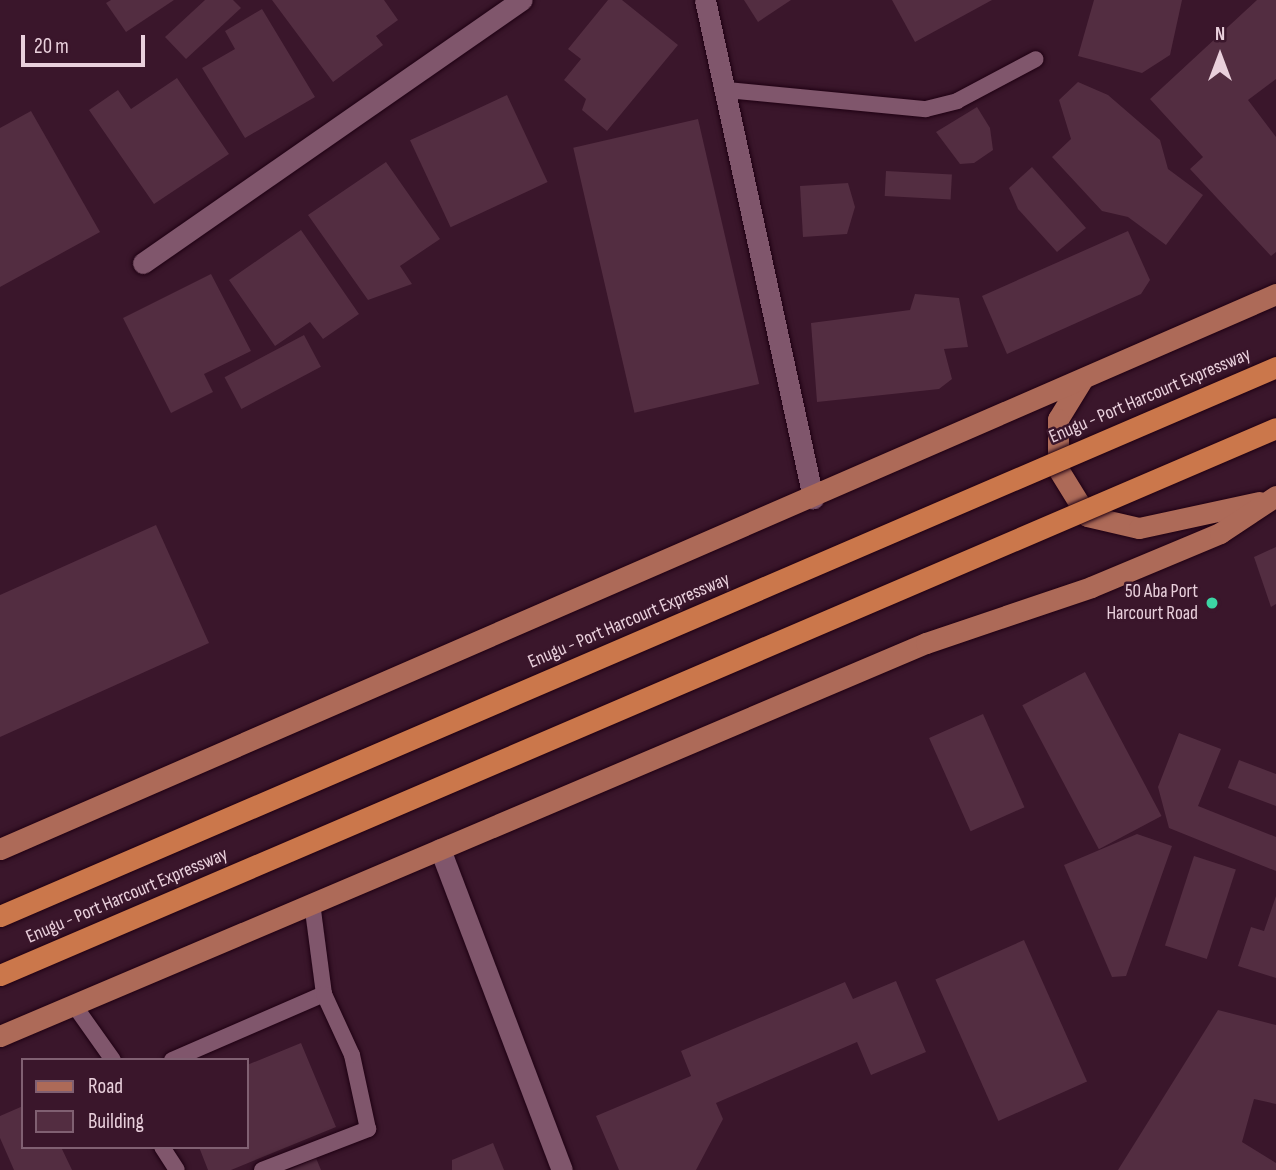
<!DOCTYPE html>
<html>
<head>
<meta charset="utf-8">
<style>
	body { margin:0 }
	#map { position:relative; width:1276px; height:1170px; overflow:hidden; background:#3a162b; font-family:"Sofia Sans Condensed",sans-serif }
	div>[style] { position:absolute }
	.building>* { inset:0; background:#532d41; transform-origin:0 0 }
	.roads { filter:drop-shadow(0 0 2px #1f0113) drop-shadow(0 0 2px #1f0113) }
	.lane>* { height:16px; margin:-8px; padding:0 8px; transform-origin:8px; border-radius:8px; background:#80566c }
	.street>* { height:21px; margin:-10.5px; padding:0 10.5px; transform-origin:10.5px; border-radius:10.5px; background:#80566c }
	.primary>* { height:21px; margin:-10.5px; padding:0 10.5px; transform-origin:10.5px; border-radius:10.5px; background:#ad6a58 }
	.bridges { filter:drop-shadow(0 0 2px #1f0113) drop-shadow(0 0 2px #1f0113) }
	.highway-bridge>* { height:21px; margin:-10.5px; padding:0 10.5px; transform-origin:10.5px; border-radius:10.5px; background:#cb774b }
	.dots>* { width:19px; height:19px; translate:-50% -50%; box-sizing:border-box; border:4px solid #3a162b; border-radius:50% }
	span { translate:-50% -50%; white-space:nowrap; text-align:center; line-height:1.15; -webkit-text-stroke:5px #3a162b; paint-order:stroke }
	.street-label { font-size:19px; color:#e9d0dc }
	.poi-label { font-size:19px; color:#e9d0dc }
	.right { translate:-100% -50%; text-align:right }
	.legend { position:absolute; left:21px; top:1058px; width:228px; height:91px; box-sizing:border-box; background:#3a162b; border:2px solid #806072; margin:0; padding:9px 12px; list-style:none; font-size:21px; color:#e9d0dc }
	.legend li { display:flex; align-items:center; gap:14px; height:35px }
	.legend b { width:35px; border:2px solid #806072 }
	.north { position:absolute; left:1185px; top:21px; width:70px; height:70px; -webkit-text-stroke:5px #3a162b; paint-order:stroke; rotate:0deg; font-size:19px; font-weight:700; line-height:28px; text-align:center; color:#e9d0dc }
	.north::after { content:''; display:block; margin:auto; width:24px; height:32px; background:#e9d0dc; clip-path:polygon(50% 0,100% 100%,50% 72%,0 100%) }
	.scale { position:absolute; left:21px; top:35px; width:124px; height:32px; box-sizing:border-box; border:4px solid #e9d0dc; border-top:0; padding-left:9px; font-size:21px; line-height:24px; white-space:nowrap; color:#e9d0dc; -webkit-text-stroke:5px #3a162b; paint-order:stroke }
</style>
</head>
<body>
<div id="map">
	<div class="building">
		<div style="clip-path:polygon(111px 0,174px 0,126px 32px,106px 3px)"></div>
		<div style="clip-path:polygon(205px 0,233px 0,241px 8px,186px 59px,165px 37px)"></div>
		<div style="clip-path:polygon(272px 0,384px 0,398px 20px,376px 36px,383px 45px,333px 82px)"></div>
		<div style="clip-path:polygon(608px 0,622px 0,678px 45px,607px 131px,582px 110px,586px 99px,564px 80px,581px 59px,568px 49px)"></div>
		<div style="clip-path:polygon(744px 0,791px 0,758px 22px)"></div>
		<div style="clip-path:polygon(892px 0,992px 0,915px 42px)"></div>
		<div style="clip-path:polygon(1094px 0,1182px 0,1170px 55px,1142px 73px,1078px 56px)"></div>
		<div style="clip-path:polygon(1257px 0,1276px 0,1276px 79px,1248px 100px,1276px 137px,1276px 252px,1271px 256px,1190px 169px,1203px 157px,1150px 99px)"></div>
		<div style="clip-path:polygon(262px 9px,315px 97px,245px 138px,202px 68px,235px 49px,225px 31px)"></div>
		<div style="clip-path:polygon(177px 78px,229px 154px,154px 204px,89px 110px,118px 90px,131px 109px)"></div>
		<div style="clip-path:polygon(1078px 82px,1108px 95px,1160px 140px,1168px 169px,1203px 195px,1166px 245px,1128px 217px,1102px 211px,1052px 157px,1071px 139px,1059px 100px)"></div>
		<div style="left:507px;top:95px;width:96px;height:107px;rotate:65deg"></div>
		<div style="clip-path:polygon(977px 107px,990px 128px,993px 150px,974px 163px,960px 164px,936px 132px)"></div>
		<div style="clip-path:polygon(31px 111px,100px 232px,0 287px,0 128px)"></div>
		<div style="left:698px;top:119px;width:272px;height:128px;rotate:77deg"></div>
		<div style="clip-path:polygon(386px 162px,440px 239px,400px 266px,412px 284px,368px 300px,308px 215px)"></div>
		<div style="clip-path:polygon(1032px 167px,1086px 228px,1057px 252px,1018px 209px,1009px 188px)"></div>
		<div style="left:886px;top:171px;width:66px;height:25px;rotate:3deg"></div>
		<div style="clip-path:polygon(848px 183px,855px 207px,847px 234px,803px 237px,800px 186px)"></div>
		<div style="clip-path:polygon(301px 230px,359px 314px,323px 339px,310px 322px,275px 346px,229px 280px)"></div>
		<div style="clip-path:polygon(1128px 231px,1150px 280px,1141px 294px,1007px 354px,982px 296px)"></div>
		<div style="clip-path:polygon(211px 274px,251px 351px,204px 374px,213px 392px,171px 413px,123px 318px)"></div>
		<div style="clip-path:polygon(915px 294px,959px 298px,968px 347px,944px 349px,952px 379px,939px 389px,817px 402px,811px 323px,910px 310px)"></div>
		<div style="left:304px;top:335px;width:36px;height:90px;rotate:62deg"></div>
		<div style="clip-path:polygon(156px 525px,209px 643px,0 737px,0 595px)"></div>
		<div style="clip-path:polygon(1276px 547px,1276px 604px,1271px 607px,1254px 557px)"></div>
		<div style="left:1085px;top:672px;width:163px;height:71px;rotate:62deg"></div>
		<div style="left:983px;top:714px;width:102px;height:59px;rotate:66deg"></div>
		<div style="clip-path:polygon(1179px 733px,1221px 749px,1198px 806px,1276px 837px,1276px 871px,1169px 828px,1158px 787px)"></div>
		<div style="clip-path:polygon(1239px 760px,1276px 774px,1276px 806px,1228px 788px)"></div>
		<div style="clip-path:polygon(1137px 834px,1172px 846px,1126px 976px,1112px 977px,1064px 865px)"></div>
		<div style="left:1194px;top:856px;width:44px;height:94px;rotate:18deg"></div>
		<div style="clip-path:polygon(1276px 896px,1276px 978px,1238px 966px,1251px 927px,1264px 931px)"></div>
		<div style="left:1024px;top:940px;width:155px;height:97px;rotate:66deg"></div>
		<div style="clip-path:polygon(896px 981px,926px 1052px,871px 1075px,857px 1042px,716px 1103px,723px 1119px,696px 1170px,619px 1170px,596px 1116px,691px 1076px,681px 1051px,845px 982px,853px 999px)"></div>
		<div style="clip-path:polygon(1218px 1010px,1276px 1025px,1276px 1104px,1254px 1099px,1242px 1142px,1276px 1163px,1276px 1170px,1118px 1170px)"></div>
		<div style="clip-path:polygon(301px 1043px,336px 1127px,231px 1170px,208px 1170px,199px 1147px,247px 1147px,247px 1065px)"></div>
		<div style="clip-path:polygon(23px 1106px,23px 1147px,61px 1147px,72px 1170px,14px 1170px,0 1138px,0 1116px)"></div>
		<div style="clip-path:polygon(493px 1143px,504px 1170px,452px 1170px,452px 1160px)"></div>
		<div style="clip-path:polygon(316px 1158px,321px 1170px,288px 1170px)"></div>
	</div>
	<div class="roads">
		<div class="lane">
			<div style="left:727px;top:90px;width:200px;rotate:5.5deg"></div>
			<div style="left:926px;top:109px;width:32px;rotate:-14deg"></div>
			<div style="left:957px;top:101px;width:89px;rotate:-28deg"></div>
			<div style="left:74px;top:1005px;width:67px;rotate:54.7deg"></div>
			<div style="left:172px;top:1060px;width:166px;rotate:-23.5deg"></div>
			<div style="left:324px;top:994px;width:92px;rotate:-97.5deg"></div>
			<div style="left:162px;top:1147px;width:27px;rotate:57deg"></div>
			<div style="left:262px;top:1170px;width:114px;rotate:-21.1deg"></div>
			<div style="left:368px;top:1129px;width:76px;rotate:-102.2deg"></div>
			<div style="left:352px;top:1055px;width:67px;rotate:-114.7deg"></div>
		</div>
		<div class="street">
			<div style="left:705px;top:0;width:510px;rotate:77.76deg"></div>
			<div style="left:143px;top:263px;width:461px;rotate:-34.8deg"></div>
			<div style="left:440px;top:849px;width:343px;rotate:69.2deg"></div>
		</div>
		<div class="primary">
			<div style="left:1082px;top:380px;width:46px;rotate:121.6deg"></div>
			<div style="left:1058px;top:419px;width:50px;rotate:90deg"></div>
			<div style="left:1058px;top:469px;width:55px;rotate:58.3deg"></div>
			<div style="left:1087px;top:516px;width:53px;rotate:13deg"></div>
			<div style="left:1139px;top:528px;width:123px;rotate:-12.2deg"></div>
			<div style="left:0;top:849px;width:1391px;rotate:-23.51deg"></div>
			<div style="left:0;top:1036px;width:1006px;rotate:-23deg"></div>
			<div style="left:926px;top:643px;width:174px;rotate:-18.7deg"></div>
			<div style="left:1091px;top:587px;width:140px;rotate:-22.7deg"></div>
			<div style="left:1220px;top:533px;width:67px;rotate:-33.5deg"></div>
		</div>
	</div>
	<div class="bridges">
		<div class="highway-bridge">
			<div style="left:0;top:916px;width:1389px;rotate:-23.28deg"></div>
			<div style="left:0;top:975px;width:1388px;rotate:-23.2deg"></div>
		</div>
	</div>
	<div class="dots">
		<div style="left:1212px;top:603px;background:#3cd4a4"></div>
	</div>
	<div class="street-label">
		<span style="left:1150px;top:396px;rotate:-23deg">Enugu - Port Harcourt Expressway</span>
		<span style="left:629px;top:621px;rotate:-23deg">Enugu - Port Harcourt Expressway</span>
		<span style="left:127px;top:896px;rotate:-23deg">Enugu - Port Harcourt Expressway</span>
	</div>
	<div class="poi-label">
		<span class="right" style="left:1198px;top:603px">50 Aba Port<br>Harcourt Road</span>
	</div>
	<ul class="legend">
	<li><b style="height:9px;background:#ad6a58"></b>Road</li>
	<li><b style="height:19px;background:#532d41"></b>Building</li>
	</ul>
	<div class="north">N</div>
	<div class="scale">20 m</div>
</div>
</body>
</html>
